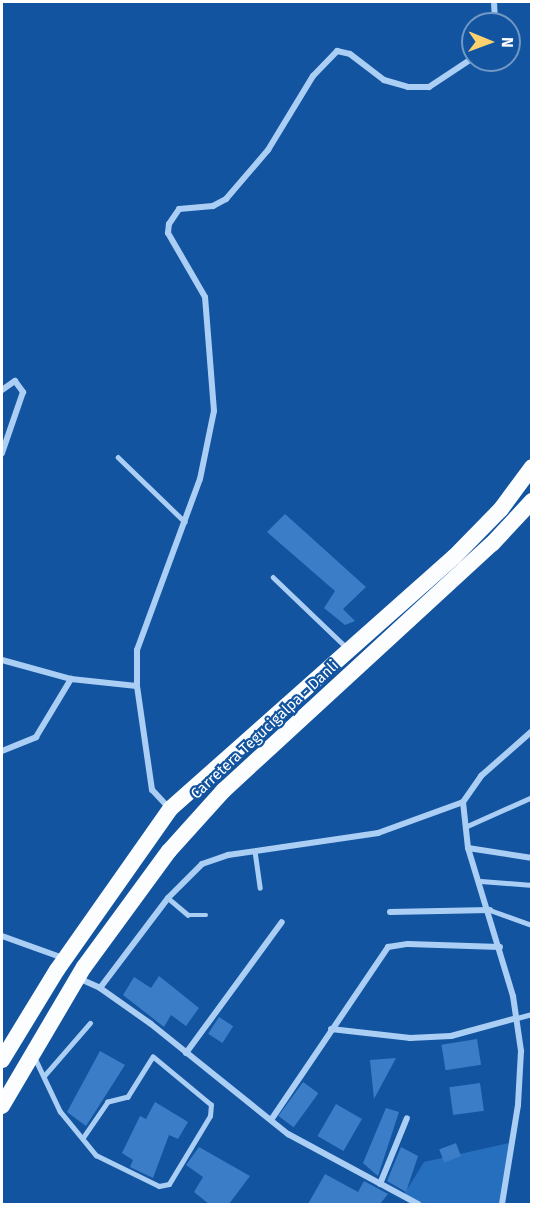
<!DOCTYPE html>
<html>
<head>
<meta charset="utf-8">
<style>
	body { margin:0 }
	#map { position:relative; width:533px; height:1206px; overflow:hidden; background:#1254a0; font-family:"Fira Sans",sans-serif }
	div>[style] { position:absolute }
	.green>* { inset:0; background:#256fbe }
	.building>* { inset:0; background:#3b7ec7; transform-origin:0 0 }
	.service>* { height:4.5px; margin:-2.25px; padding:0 2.25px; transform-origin:2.25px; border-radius:2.25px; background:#abcef5 }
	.minor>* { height:6px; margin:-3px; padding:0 3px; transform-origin:3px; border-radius:3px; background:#abcef5 }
	.trunk>* { height:16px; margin:-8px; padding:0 8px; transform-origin:8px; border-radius:8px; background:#fcfdff }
	span { translate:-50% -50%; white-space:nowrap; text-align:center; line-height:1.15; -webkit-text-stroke:4.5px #1254a0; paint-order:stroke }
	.street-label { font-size:15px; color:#fff }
	.frame { position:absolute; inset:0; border:3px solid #fff; pointer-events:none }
	.north { position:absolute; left:461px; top:12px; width:60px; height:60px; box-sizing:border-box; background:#1254a0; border:2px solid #7198c6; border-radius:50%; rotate:91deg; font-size:16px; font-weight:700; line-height:24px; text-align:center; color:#fff }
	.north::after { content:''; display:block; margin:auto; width:21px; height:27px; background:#ffd16e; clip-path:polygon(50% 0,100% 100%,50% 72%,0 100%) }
</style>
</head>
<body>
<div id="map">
	<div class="green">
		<div style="clip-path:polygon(513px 1142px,502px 1204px,420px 1204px,403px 1196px,424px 1162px)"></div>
	</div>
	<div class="building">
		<div style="clip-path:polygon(285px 514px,366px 587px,343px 609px,355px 621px,345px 625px,324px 608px,335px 591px,267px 532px)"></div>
		<div style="clip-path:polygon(159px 976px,199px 1008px,186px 1026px,171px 1015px,164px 1027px,123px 995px,134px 977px,151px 988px)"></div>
		<div style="left:219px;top:1017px;width:17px;height:20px;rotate:33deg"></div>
		<div style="left:477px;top:1039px;width:26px;height:36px;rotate:81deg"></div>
		<div style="clip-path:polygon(100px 1051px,125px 1065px,86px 1126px,67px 1112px)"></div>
		<div style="clip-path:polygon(396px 1058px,374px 1099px,370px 1060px)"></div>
		<div style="left:303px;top:1082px;width:19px;height:42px;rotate:36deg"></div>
		<div style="left:480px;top:1083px;width:28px;height:31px;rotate:82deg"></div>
		<div style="clip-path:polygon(155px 1102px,188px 1122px,178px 1139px,169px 1135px,153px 1178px,130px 1167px,133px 1160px,122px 1153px,140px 1116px,146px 1119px)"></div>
		<div style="left:336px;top:1104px;width:30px;height:37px;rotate:30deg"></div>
		<div style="clip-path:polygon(386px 1108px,399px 1112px,378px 1176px,363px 1163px)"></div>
		<div style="left:456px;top:1143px;width:14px;height:18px;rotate:69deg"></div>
		<div style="clip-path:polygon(199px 1147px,250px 1176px,229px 1204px,209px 1204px,194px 1192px,203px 1177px,186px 1165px)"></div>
		<div style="clip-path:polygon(401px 1147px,418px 1156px,406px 1192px,387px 1181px)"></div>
		<div style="clip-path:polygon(325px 1174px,358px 1192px,364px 1181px,388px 1194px,380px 1204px,308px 1204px)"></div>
	</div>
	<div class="service">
		<div style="left:118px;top:457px;width:93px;rotate:44.1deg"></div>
		<div style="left:273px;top:577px;width:103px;rotate:43.8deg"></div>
		<div style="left:465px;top:827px;width:73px;rotate:-24.1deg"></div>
		<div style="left:255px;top:851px;width:37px;rotate:82deg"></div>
		<div style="left:481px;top:881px;width:51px;rotate:4.5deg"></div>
		<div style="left:168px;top:898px;width:26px;rotate:40deg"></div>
		<div style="left:188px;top:915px;width:18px"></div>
		<div style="left:490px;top:910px;width:45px;rotate:19.7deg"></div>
		<div style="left:517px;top:1018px;width:16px;rotate:-15deg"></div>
		<div style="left:35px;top:1058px;width:59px;rotate:64.7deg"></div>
		<div style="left:60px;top:1111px;width:57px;rotate:50.7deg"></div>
		<div style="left:96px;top:1155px;width:70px;rotate:26.2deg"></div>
		<div style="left:159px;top:1186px;width:10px;rotate:-11deg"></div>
		<div style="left:169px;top:1184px;width:79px;rotate:-58.9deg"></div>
		<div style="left:210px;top:1116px;width:11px;rotate:-85deg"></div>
		<div style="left:211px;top:1105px;width:75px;rotate:-140.4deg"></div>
		<div style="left:153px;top:1057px;width:47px;rotate:122deg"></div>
		<div style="left:128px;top:1097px;width:21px;rotate:166deg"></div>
		<div style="left:108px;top:1102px;width:42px;rotate:124.4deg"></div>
		<div style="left:44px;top:1076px;width:70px;rotate:-49deg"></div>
	</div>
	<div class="minor">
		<div style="left:494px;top:2px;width:22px;rotate:87deg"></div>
		<div style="left:2px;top:390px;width:16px;rotate:-35deg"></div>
		<div style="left:15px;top:381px;width:14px;rotate:54deg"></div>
		<div style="left:23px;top:392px;width:65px;rotate:109deg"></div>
		<div style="left:2px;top:660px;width:72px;rotate:15.4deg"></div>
		<div style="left:71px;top:679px;width:66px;rotate:6.1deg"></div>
		<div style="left:2px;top:751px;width:37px;rotate:-22deg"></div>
		<div style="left:36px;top:737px;width:68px;rotate:-58.9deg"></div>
		<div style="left:463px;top:802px;width:46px;rotate:83.8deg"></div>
		<div style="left:468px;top:848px;width:155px;rotate:73.1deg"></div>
		<div style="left:513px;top:996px;width:56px;rotate:81.7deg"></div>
		<div style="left:521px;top:1051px;width:54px;rotate:93.2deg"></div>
		<div style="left:518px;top:1105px;width:100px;rotate:99.2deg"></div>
		<div style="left:170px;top:809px;width:26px;rotate:-133deg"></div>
		<div style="left:152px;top:790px;width:105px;rotate:-98.2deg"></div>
		<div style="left:137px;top:686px;width:36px;rotate:-90deg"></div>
		<div style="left:137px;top:650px;width:182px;rotate:-69.8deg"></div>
		<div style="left:200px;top:479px;width:69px;rotate:-78.4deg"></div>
		<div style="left:214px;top:411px;width:114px;rotate:-94.5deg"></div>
		<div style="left:205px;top:297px;width:74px;rotate:-120deg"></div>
		<div style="left:168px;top:233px;width:9px;rotate:-84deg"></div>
		<div style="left:169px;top:224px;width:18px;rotate:-56deg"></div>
		<div style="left:179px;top:209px;width:34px;rotate:-5deg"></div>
		<div style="left:213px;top:206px;width:15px;rotate:-28deg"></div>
		<div style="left:226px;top:199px;width:65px;rotate:-49.4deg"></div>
		<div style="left:268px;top:150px;width:87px;rotate:-58.7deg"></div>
		<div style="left:313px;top:76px;width:35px;rotate:-46deg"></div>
		<div style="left:337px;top:51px;width:13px;rotate:13deg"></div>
		<div style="left:350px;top:54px;width:43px;rotate:37.4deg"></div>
		<div style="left:384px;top:80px;width:25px;rotate:16deg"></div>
		<div style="left:408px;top:87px;width:21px"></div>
		<div style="left:429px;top:87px;width:53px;rotate:-33.4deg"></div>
		<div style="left:468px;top:848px;width:65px;rotate:8.9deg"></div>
		<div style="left:390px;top:912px;width:100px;rotate:-1.1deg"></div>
		<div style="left:2px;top:936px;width:65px;rotate:19.8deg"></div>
		<div style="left:78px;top:978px;width:24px;rotate:24deg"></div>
		<div style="left:100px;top:988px;width:62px;rotate:35.2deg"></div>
		<div style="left:151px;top:1024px;width:176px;rotate:38.8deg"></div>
		<div style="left:288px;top:1134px;width:148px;rotate:28.3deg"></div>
		<div style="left:100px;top:988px;width:113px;rotate:-52.9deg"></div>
		<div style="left:168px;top:898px;width:48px;rotate:-45deg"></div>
		<div style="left:202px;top:864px;width:28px;rotate:-19deg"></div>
		<div style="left:228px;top:855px;width:152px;rotate:-8.3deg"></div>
		<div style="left:378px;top:833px;width:90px;rotate:-20deg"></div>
		<div style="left:463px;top:802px;width:32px;rotate:-55deg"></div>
		<div style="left:481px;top:776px;width:68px;rotate:-41.4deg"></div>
		<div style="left:331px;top:1029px;width:80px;rotate:6.5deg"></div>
		<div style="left:410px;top:1038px;width:41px;rotate:-2.8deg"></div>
		<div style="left:451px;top:1036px;width:68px;rotate:-15.3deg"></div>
		<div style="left:186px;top:1053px;width:162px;rotate:-53.8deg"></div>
		<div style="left:271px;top:1120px;width:209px;rotate:-55.9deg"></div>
		<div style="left:388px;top:947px;width:20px;rotate:-9deg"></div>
		<div style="left:408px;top:944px;width:92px;rotate:1.9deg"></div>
		<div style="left:380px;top:1184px;width:71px;rotate:-67.8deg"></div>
	</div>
	<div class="trunk">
		<div style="left:2px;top:1060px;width:105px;rotate:-58.6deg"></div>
		<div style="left:57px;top:970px;width:197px;rotate:-54.9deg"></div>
		<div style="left:170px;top:809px;width:380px;rotate:-41.6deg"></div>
		<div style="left:454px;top:557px;width:67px;rotate:-45.6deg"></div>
		<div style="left:501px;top:509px;width:52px;rotate:-53.6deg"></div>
		<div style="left:2px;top:1106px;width:161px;rotate:-59.5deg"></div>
		<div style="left:84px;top:967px;width:144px;rotate:-53.8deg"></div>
		<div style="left:169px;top:851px;width:81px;rotate:-48deg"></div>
		<div style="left:223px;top:791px;width:365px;rotate:-42.6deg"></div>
		<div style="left:492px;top:544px;width:59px;rotate:-47.1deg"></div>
	</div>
	<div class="street-label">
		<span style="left:265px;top:730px;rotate:-43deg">Carretera Tegucigalpa - Danli</span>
	</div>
	<div class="frame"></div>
	<div class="north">N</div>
</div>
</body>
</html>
